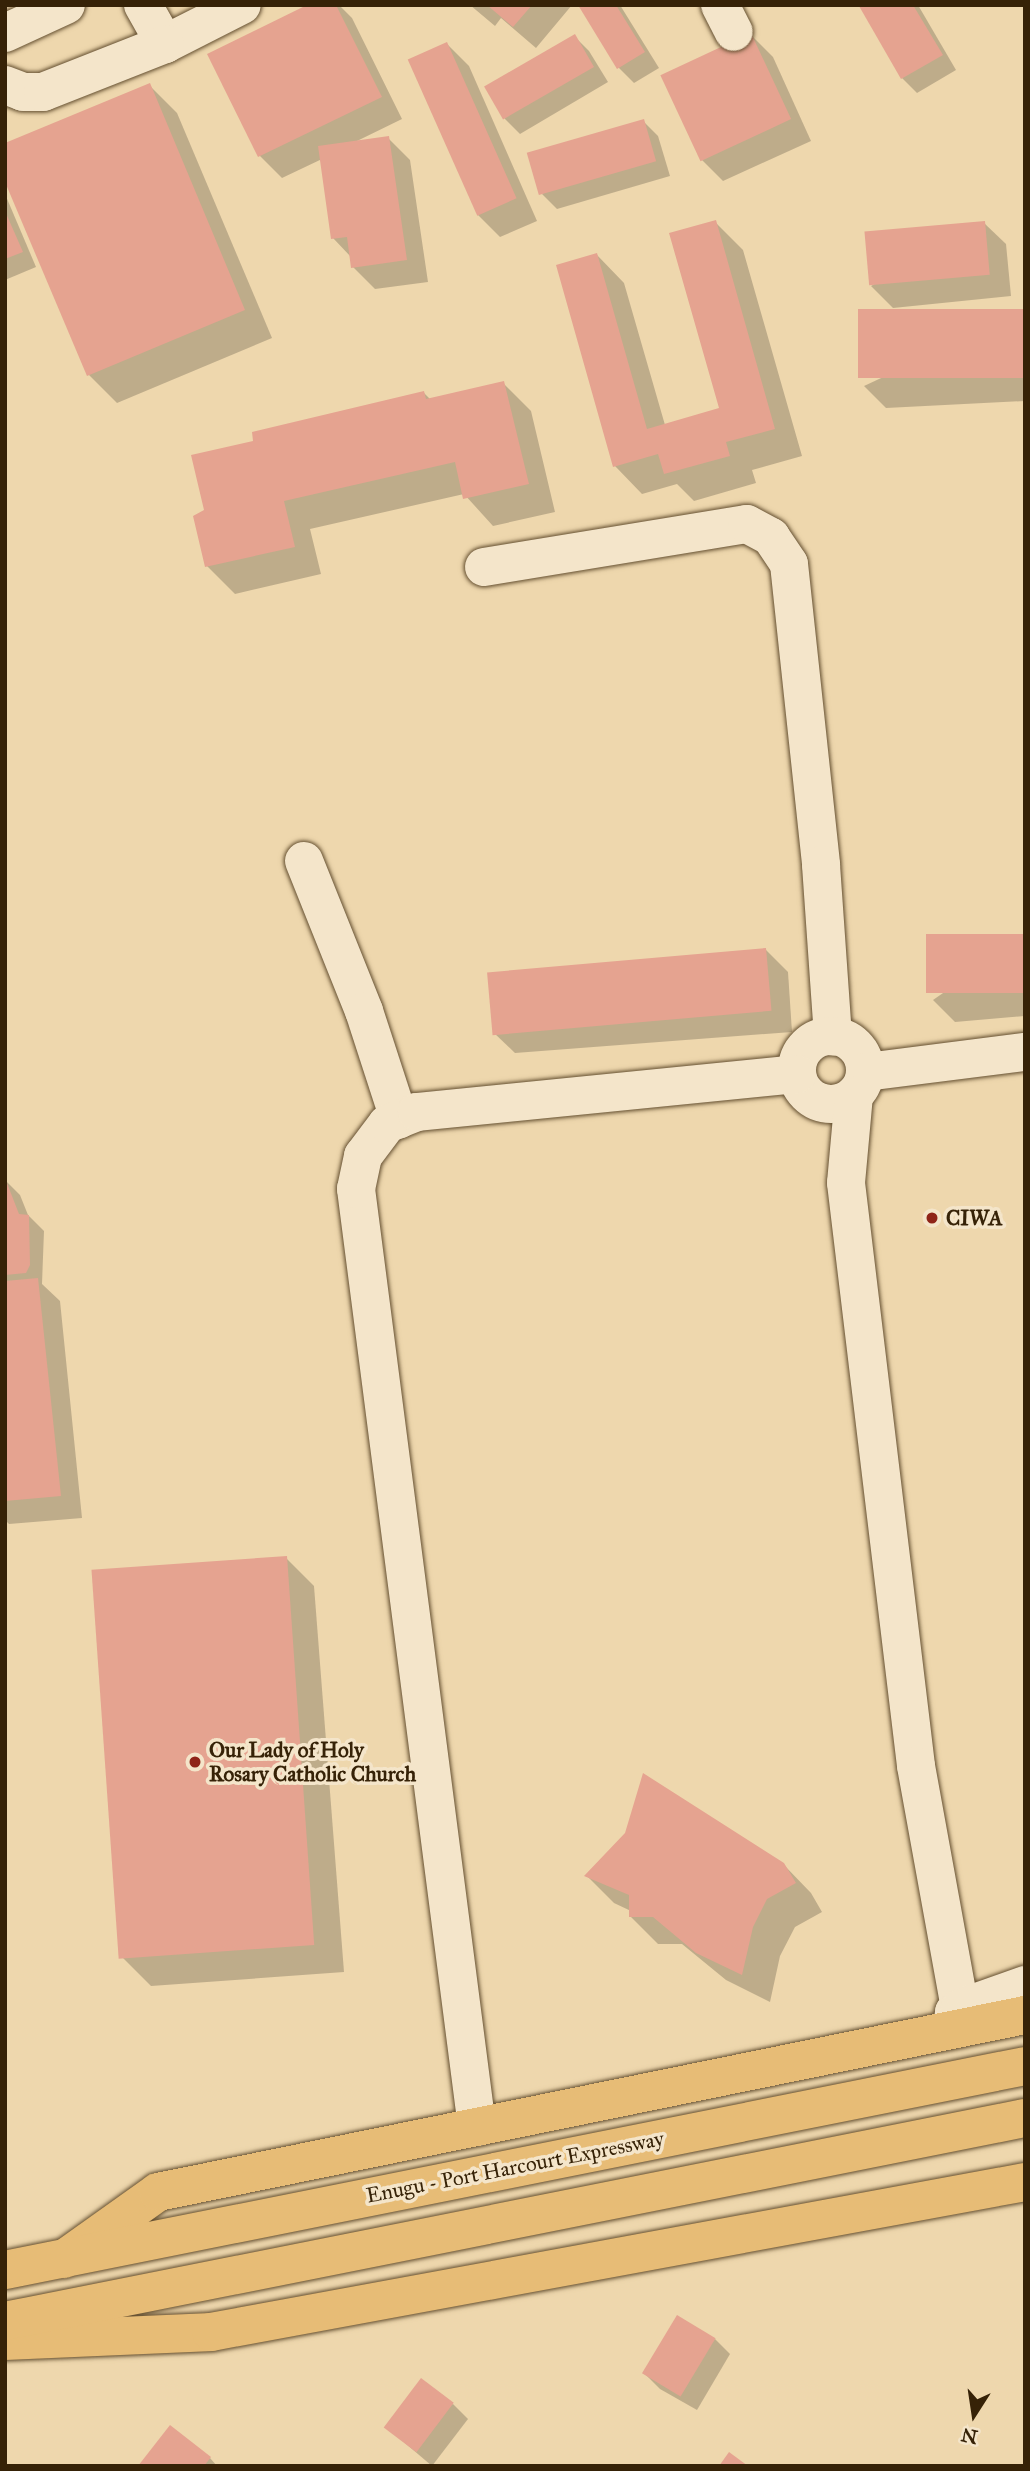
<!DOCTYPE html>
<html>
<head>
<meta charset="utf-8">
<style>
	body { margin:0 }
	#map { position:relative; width:1030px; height:2471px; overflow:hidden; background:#eed7ad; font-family:"IM FELL Great Primer",serif }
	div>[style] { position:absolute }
	.shadow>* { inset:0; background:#0003 }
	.building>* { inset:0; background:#e5a390; transform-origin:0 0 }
	.roads { filter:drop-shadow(0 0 2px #644f30) drop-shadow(0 0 2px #644f30) }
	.minor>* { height:38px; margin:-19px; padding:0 19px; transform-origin:19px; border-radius:19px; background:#f4e5ca }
	.minor>.ring { margin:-19px; padding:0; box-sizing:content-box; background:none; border:38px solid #f4e5ca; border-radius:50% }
	.major>* { height:38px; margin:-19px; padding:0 19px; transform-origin:19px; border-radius:19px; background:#e7bc76 }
	.highway>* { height:38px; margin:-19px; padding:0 19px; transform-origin:19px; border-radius:19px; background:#e7bc76 }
	.dots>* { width:19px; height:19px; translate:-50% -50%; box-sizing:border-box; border:4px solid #f4e5ca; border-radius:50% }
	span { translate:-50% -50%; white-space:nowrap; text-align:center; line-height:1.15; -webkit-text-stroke:7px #f4e5ca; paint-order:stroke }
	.poi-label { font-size:21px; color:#362207; font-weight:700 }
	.left { translate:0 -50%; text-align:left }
	.street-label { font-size:21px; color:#362207 }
	.frame { position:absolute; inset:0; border:7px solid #362207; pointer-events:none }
	.north { position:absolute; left:939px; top:2380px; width:70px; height:70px; -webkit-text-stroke:5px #f4e5ca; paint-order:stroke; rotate:192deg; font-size:19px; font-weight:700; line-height:28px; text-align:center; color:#362207 }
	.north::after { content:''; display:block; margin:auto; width:24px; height:32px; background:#362207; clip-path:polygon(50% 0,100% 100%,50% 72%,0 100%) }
</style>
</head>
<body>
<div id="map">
	<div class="shadow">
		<div style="clip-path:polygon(311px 5px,339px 5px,352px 18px,402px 119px,357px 141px,388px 138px,410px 160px,428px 282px,375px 289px,353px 267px,351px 257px,333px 238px,322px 159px,282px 178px,260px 156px,209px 55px)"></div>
		<div style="clip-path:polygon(470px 5px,572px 5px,536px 48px,501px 18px,495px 26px)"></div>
		<div style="clip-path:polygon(580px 5px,620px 5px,659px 68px,634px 83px,619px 68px)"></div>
		<div style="clip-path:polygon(865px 5px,918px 5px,956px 70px,917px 93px,902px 78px)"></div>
		<div style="clip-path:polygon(751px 35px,773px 57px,811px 141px,723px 181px,701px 159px)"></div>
		<div style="clip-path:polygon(574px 36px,589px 51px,608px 82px,520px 134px,505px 119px,486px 87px)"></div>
		<div style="clip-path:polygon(447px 44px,469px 66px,537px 221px,500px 237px,478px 215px)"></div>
		<div style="clip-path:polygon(149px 85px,177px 113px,272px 338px,117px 403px,89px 375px)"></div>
		<div style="clip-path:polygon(643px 121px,658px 136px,670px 176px,557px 209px,542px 194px)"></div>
		<div style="clip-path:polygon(5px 194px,36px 267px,5px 280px)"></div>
		<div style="clip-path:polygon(715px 222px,743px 250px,802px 456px,752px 470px,756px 483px,694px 501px,677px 484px,642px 494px,615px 466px,597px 255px,624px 283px,665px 425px,721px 410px)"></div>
		<div style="clip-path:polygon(984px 223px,1006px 244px,1011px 296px,893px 308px,871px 286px)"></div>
		<div style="clip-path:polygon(1025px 311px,1025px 401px,886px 408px,864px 386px)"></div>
		<div style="clip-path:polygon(503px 383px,531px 411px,555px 512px,493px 526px,464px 494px,310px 529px,321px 574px,235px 594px,207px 566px,206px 510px,255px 442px,424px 393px,431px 400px)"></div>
		<div style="clip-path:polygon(1025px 936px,1025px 1016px,955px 1022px,933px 1000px)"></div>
		<div style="clip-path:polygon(766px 950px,788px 972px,792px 1032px,515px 1053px,493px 1032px)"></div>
		<div style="clip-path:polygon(5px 1180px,20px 1195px,28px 1215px,44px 1231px,42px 1284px,60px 1301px,82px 1518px,9px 1524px,5px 1520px)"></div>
		<div style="clip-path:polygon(286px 1558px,314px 1586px,344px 1972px,151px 1986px,123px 1958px)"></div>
		<div style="clip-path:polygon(627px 1834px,783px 1864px,811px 1893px,822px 1912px,795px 1927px,780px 1956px,770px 2002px,726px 1980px,682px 1944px,658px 1944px,631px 1917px,631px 1911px,614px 1903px,587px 1876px)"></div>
		<div style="clip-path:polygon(715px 2339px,730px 2354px,697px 2410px,660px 2389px,645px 2374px)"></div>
		<div style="clip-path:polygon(453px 2404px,468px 2419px,432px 2466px,385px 2426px)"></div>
		<div style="clip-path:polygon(210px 2458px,217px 2466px,140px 2466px)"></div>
	</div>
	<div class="building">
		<div style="clip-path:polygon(307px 5px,336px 5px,382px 97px,258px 157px,207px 54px)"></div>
		<div style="clip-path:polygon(487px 5px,532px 5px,513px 27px)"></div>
		<div style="clip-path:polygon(578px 5px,616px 5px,645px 52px,617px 69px)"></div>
		<div style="clip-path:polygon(861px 5px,913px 5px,943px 55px,901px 79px,859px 6px)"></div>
		<div style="left:751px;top:33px;width:95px;height:100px;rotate:65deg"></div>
		<div style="left:575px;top:34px;width:38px;height:105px;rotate:60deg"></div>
		<div style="left:447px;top:42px;width:171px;height:43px;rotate:66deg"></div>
		<div style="clip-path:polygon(150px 83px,245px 310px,87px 376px,5px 182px,5px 143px)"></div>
		<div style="left:644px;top:119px;width:44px;height:122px;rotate:74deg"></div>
		<div style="clip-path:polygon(389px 136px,407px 260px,351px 268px,347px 237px,331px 239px,318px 146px)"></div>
		<div style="clip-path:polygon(5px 211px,23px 252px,5px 259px)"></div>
		<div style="clip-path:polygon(716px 220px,775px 429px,726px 442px,730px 456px,664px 474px,658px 454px,613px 467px,556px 265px,597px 253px,647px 429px,719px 408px,669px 233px)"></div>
		<div style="left:985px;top:221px;width:54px;height:121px;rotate:85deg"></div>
		<div style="left:1025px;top:309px;width:69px;height:167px;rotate:90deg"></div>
		<div style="clip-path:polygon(504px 381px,529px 484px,463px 499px,455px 462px,284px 501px,295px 547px,205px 567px,193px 516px,204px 510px,191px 455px,253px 441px,252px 432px,424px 391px,426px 399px)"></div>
		<div style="left:1025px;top:934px;width:59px;height:99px;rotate:90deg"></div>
		<div style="left:766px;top:948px;width:63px;height:280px;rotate:85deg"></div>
		<div style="clip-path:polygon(5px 1178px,19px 1214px,29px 1215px,30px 1265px,26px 1273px,5px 1275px)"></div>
		<div style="clip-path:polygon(38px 1278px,61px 1496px,5px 1501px,5px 1281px)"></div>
		<div style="left:287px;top:1556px;width:390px;height:196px;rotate:86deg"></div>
		<div style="clip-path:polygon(643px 1773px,784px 1863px,796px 1883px,767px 1899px,753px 1927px,742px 1975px,696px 1953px,653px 1917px,629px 1917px,629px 1895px,584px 1876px,625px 1833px)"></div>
		<div style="left:677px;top:2315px;width:45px;height:68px;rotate:31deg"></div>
		<div style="left:421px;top:2378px;width:41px;height:62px;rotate:37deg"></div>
		<div style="clip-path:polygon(170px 2425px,211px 2457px,204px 2466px,138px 2466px)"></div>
		<div style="clip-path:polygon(729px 2452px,748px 2466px,719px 2466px)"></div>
	</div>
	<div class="roads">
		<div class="minor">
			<div style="left:143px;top:5px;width:45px;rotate:60.6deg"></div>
			<div style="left:165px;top:44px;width:86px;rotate:-26.9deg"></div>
			<div style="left:720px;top:5px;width:30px;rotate:63deg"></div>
			<div style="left:5px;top:33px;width:67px;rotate:-24.7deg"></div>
			<div style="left:5px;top:85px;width:19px;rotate:21deg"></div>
			<div style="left:23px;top:92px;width:20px"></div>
			<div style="left:43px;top:92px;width:131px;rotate:-21.5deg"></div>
			<div style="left:484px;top:567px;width:266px;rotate:-9.3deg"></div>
			<div style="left:747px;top:524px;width:27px;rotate:28deg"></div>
			<div style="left:771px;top:537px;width:32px;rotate:56deg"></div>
			<div style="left:789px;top:564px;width:303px;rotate:83.9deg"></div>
			<div style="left:821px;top:865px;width:172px;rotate:86deg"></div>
			<div style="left:304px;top:861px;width:162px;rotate:68.2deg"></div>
			<div style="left:364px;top:1011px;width:114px;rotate:72deg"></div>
			<div class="ring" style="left:797px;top:1036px;width:30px;height:30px"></div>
			<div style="left:866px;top:1072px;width:160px;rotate:-7.2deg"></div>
			<div style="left:854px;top:1095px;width:88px;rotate:95.2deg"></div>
			<div style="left:846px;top:1183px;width:587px;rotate:83.15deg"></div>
			<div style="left:916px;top:1766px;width:246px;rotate:79.7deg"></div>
			<div style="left:952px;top:2027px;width:15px;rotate:-82deg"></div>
			<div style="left:954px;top:2012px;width:7px;rotate:-34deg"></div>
			<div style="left:960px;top:2008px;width:69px;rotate:-19.5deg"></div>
			<div style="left:477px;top:2127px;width:946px;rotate:-97.35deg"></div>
			<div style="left:356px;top:1189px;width:34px;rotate:-78deg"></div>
			<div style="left:363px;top:1156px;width:40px;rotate:-53deg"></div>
			<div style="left:387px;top:1124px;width:32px;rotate:-22deg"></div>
			<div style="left:417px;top:1112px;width:382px;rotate:-5.7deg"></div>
		</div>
		<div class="major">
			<div style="left:64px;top:2259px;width:115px;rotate:-35.5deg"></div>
			<div style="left:158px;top:2192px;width:885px;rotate:-11.54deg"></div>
			<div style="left:5px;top:2341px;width:206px;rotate:-2.5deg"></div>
			<div style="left:211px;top:2332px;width:828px;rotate:-10.44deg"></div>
		</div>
		<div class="highway">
			<div style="left:5px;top:2270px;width:1040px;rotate:-11.31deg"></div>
			<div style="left:5px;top:2321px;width:1040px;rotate:-11.26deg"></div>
		</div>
	</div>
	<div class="dots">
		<div style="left:932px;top:1218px;background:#8f2418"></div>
		<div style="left:195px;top:1762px;background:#8f2418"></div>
	</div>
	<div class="poi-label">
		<span class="left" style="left:946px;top:1218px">CIWA</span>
		<span class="left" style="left:209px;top:1762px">Our Lady of Holy<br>Rosary Catholic Church</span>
	</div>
	<div class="street-label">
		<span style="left:515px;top:2167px;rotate:-11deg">Enugu - Port Harcourt Expressway</span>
	</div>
	<div class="frame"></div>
	<div class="north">N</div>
</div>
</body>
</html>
